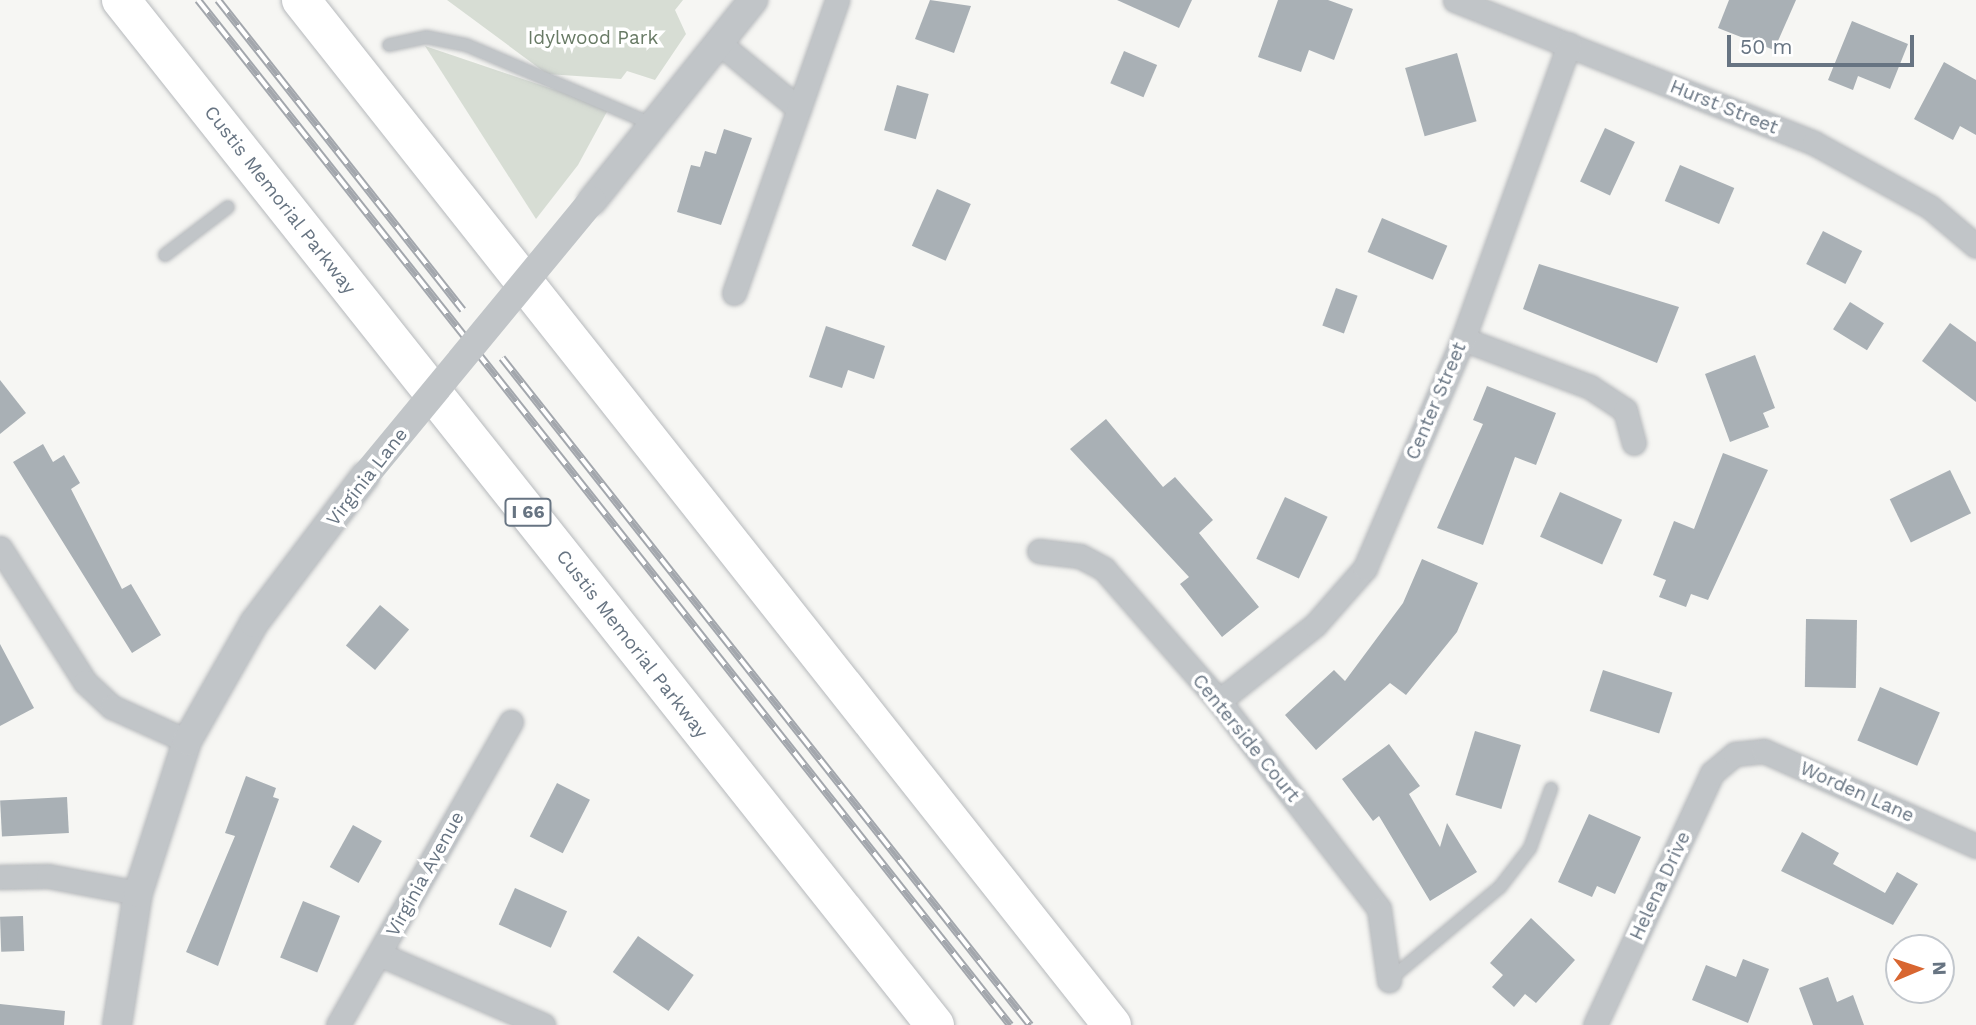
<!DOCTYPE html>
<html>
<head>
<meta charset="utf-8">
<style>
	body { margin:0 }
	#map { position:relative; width:1976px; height:1025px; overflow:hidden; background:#f6f6f3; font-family:"Work Sans",sans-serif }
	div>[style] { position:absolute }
	.green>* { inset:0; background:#d7ddd4 }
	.building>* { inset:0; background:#a9b0b5; transform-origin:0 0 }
	.roads { filter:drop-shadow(0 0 2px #b6b9bc) drop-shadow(0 0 2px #b6b9bc) }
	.service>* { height:12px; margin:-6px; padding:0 6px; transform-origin:6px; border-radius:6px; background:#c1c5c8 }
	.minor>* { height:23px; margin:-11.5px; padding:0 11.5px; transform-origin:11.5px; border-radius:11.5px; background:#c1c5c8 }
	.tertiary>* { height:28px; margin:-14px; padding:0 14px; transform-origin:14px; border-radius:14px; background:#c1c5c8 }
	.motorway>* { height:38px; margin:-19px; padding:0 19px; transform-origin:19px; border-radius:19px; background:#fff }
	.rail>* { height:8px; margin-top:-4px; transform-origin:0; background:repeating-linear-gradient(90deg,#fff 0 16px,#a3a7ad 0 32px); box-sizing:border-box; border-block:2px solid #a3a7ad }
	.tertiary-bridge>* { height:28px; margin:-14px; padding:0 14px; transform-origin:14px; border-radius:14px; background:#c1c5c8 }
	span { translate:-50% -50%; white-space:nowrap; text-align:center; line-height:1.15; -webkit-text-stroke:7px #fff; paint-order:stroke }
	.shield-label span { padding:2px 5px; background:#fff; border:2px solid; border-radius:5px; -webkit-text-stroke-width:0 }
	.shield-label { font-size:18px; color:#677482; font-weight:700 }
	.park-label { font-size:19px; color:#687a65 }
	.street-label { font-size:19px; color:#677482 }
	.north { position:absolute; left:1885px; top:934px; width:70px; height:70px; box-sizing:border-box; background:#fff; border:2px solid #c2c7cd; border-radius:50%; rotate:88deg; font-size:19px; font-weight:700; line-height:28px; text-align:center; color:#677482 }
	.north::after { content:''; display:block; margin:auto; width:24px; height:32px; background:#d86631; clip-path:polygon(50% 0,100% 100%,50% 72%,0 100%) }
	.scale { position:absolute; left:1727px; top:35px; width:187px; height:32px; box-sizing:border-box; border:4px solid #677482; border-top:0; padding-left:9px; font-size:21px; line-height:24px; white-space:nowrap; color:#677482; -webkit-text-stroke:5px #fff; paint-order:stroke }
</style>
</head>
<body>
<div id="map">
	<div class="green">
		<div style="clip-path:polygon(447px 0,683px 0,675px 10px,686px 34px,655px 80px,627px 71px,621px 79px,547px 74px)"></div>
		<div style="clip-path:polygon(425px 46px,609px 108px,578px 165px,536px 219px)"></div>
	</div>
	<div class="building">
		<div style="clip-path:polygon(930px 0,971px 6px,954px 53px,915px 39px)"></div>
		<div style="clip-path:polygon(1117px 0,1192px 0,1179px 28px)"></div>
		<div style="clip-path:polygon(1278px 0,1328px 0,1353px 9px,1334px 60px,1309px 50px,1301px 72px,1258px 57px)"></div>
		<div style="clip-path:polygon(1729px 0,1796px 0,1774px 50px,1718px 28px)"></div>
		<div style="clip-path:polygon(1852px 21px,1908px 44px,1890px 89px,1858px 76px,1853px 90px,1828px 80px)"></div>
		<div style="left:1124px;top:51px;width:36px;height:35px;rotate:23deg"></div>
		<div style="left:1457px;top:53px;width:71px;height:54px;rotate:74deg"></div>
		<div style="clip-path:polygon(1944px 62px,1976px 80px,1976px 135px,1960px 126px,1953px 140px,1914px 119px)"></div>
		<div style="left:897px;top:85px;width:33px;height:47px;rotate:16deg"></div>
		<div style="left:1605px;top:128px;width:33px;height:59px;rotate:25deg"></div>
		<div style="clip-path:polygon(724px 129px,752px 138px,721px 225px,677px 212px,691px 165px,700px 167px,705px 151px,716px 154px)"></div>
		<div style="left:1680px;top:165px;width:59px;height:39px;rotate:23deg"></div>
		<div style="left:937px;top:189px;width:37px;height:62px;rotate:24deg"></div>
		<div style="left:1382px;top:218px;width:71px;height:37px;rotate:23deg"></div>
		<div style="left:1823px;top:231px;width:44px;height:37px;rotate:27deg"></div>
		<div style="clip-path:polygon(1539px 264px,1679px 307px,1657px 363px,1523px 309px)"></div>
		<div style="left:1336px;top:288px;width:23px;height:40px;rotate:20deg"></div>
		<div style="left:1850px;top:302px;width:40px;height:32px;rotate:32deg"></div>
		<div style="clip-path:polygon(1950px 323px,1976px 342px,1976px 402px,1922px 361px)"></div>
		<div style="clip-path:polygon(826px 326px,885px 346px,874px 379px,848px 370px,842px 388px,809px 377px)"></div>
		<div style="clip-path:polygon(1755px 355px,1775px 408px,1763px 413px,1769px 427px,1730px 442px,1705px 374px)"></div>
		<div style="clip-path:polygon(0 380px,26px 413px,0 434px)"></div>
		<div style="clip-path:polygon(1487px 386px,1556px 413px,1536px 465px,1515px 457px,1483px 545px,1437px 528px,1483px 424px,1473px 420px)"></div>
		<div style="clip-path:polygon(1106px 419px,1163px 487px,1175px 477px,1213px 520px,1199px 533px,1259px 607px,1222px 637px,1180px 584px,1189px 577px,1070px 449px)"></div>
		<div style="clip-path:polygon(43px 444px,53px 462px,64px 455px,80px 483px,71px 489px,122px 589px,131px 584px,161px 635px,132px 653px,13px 462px)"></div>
		<div style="clip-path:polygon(1723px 453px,1768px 470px,1708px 600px,1691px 594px,1686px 607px,1659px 597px,1666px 580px,1653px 575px,1674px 521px,1694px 529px)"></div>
		<div style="left:1950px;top:470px;width:48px;height:67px;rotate:64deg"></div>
		<div style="left:1560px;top:492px;width:68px;height:49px;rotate:24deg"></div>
		<div style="left:1285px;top:497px;width:47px;height:68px;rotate:25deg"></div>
		<div style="clip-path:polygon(1422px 559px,1478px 583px,1457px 632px,1406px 695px,1390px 683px,1316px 750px,1285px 715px,1334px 670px,1345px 681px,1403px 603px)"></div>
		<div style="left:380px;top:605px;width:38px;height:53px;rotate:40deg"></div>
		<div style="left:1806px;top:619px;width:51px;height:68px;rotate:1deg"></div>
		<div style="clip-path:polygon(0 644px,34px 708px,0 726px)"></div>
		<div style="left:1603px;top:670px;width:73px;height:43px;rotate:18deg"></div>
		<div style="left:1880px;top:687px;width:65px;height:58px;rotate:23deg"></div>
		<div style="left:1475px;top:731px;width:48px;height:67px;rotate:17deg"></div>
		<div style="clip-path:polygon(1389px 744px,1420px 786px,1409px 794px,1440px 847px,1447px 823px,1477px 872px,1430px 901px,1379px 816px,1373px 821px,1342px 779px)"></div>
		<div style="clip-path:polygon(246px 776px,276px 788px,273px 797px,279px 799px,218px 966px,186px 952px,235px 836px,225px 833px)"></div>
		<div style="left:557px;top:783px;width:37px;height:60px;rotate:27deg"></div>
		<div style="left:67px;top:797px;width:36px;height:67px;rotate:87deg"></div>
		<div style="clip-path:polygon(1589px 814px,1641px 837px,1615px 894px,1597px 886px,1592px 897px,1558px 882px)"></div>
		<div style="left:353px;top:825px;width:33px;height:48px;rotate:29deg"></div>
		<div style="clip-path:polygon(1802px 832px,1839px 853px,1833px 864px,1885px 893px,1897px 872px,1918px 884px,1893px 925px,1781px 871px)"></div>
		<div style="left:515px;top:888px;width:57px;height:40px;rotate:24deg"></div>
		<div style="left:303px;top:901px;width:40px;height:61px;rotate:22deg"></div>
		<div style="left:23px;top:916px;width:35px;height:23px;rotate:88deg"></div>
		<div style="clip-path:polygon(1531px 918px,1575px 960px,1536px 1003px,1525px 994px,1514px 1007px,1492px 987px,1503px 975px,1490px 963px)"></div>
		<div style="left:638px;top:936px;width:68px;height:44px;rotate:35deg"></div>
		<div style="clip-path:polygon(1743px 959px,1769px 969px,1748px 1023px,1692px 1000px,1706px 965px,1736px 977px)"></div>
		<div style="clip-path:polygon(1828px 977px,1837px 1002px,1853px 995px,1864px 1025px,1813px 1025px,1799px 988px)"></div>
		<div style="clip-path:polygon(0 1004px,65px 1011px,64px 1025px,0 1025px)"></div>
	</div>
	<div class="roads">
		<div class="service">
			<div style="left:389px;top:45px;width:38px;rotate:-12deg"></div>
			<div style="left:426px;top:37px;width:41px;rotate:11.3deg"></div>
			<div style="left:466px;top:45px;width:202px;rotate:23deg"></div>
			<div style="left:165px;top:255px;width:79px;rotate:-37.3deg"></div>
			<div style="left:1389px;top:980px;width:145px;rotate:-40deg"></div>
			<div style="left:1500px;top:887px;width:49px;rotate:-52.4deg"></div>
			<div style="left:1530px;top:848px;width:63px;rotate:-70.4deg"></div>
		</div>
		<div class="minor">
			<div style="left:1455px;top:0;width:386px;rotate:21.7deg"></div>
			<div style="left:1814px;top:143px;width:132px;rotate:28.9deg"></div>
			<div style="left:1930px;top:207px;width:60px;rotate:40.3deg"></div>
			<div style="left:718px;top:42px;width:105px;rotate:39.6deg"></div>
			<div style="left:734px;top:293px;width:311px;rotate:-70.6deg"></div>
			<div style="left:1463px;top:339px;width:136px;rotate:20.7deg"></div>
			<div style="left:1590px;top:387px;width:42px;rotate:33.3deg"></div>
			<div style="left:1625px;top:410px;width:34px;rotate:75deg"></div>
			<div style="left:0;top:548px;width:159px;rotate:57.6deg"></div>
			<div style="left:85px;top:682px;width:37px;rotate:43deg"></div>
			<div style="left:112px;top:707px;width:82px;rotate:24.4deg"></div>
			<div style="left:1039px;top:551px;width:41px;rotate:7deg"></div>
			<div style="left:1080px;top:556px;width:27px;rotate:28deg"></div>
			<div style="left:1104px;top:569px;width:175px;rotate:48.9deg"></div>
			<div style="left:1219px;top:701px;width:262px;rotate:52.4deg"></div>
			<div style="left:1379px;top:909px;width:72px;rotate:82deg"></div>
			<div style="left:1219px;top:701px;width:122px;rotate:-38.4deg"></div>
			<div style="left:1315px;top:625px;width:76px;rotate:-48.7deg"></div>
			<div style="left:1365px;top:568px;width:249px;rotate:-66.8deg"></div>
			<div style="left:1463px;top:339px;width:313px;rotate:-70.2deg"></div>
			<div style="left:0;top:877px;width:48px;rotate:-1.2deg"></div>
			<div style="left:48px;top:876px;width:92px;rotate:10.7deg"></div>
			<div style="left:379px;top:954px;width:179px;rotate:23.4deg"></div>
			<div style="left:338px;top:1025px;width:349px;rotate:-60.3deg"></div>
			<div style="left:1595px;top:1025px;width:278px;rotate:-65.1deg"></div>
			<div style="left:1712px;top:773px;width:30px;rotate:-40deg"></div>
			<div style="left:1735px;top:754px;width:29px;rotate:-6deg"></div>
			<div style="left:1764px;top:751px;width:232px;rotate:24.1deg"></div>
		</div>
		<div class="tertiary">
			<div style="left:592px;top:201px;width:258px;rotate:-51.3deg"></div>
			<div style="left:117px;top:1025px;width:134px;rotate:-81deg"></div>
			<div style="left:138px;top:893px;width:160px;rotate:-72.1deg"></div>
			<div style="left:187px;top:741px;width:136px;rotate:-60.4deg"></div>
			<div style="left:254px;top:623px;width:184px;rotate:-52.9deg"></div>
		</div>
		<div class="motorway">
			<div style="left:121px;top:0;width:1309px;rotate:51.55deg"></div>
			<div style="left:301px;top:0;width:1307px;rotate:51.65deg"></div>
		</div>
	</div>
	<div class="rail">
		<div style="left:198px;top:0;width:1308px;rotate:51.61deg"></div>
		<div style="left:218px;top:0;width:395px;rotate:51.7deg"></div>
		<div style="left:502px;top:358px;width:851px;rotate:51.63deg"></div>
	</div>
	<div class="tertiary-bridge">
		<div style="left:365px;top:476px;width:357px;rotate:-50.5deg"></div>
	</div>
	<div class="shield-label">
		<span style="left:528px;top:512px">I 66</span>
	</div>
	<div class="park-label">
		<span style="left:593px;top:38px">Idylwood Park</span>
	</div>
	<div class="street-label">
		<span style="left:1724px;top:107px;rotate:22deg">Hurst Street</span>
		<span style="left:280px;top:200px;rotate:52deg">Custis Memorial Parkway</span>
		<span style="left:1436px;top:401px;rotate:-67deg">Center Street</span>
		<span style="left:367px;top:477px;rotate:-52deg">Virginia Lane</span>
		<span style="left:632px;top:644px;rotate:52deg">Custis Memorial Parkway</span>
		<span style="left:1246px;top:738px;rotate:51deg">Centerside Court</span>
		<span style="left:1857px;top:792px;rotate:24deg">Worden Lane</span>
		<span style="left:425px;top:874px;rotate:-61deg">Virginia Avenue</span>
		<span style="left:1660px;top:886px;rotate:-65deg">Helena Drive</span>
	</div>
	<div class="north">N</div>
	<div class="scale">50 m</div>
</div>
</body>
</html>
